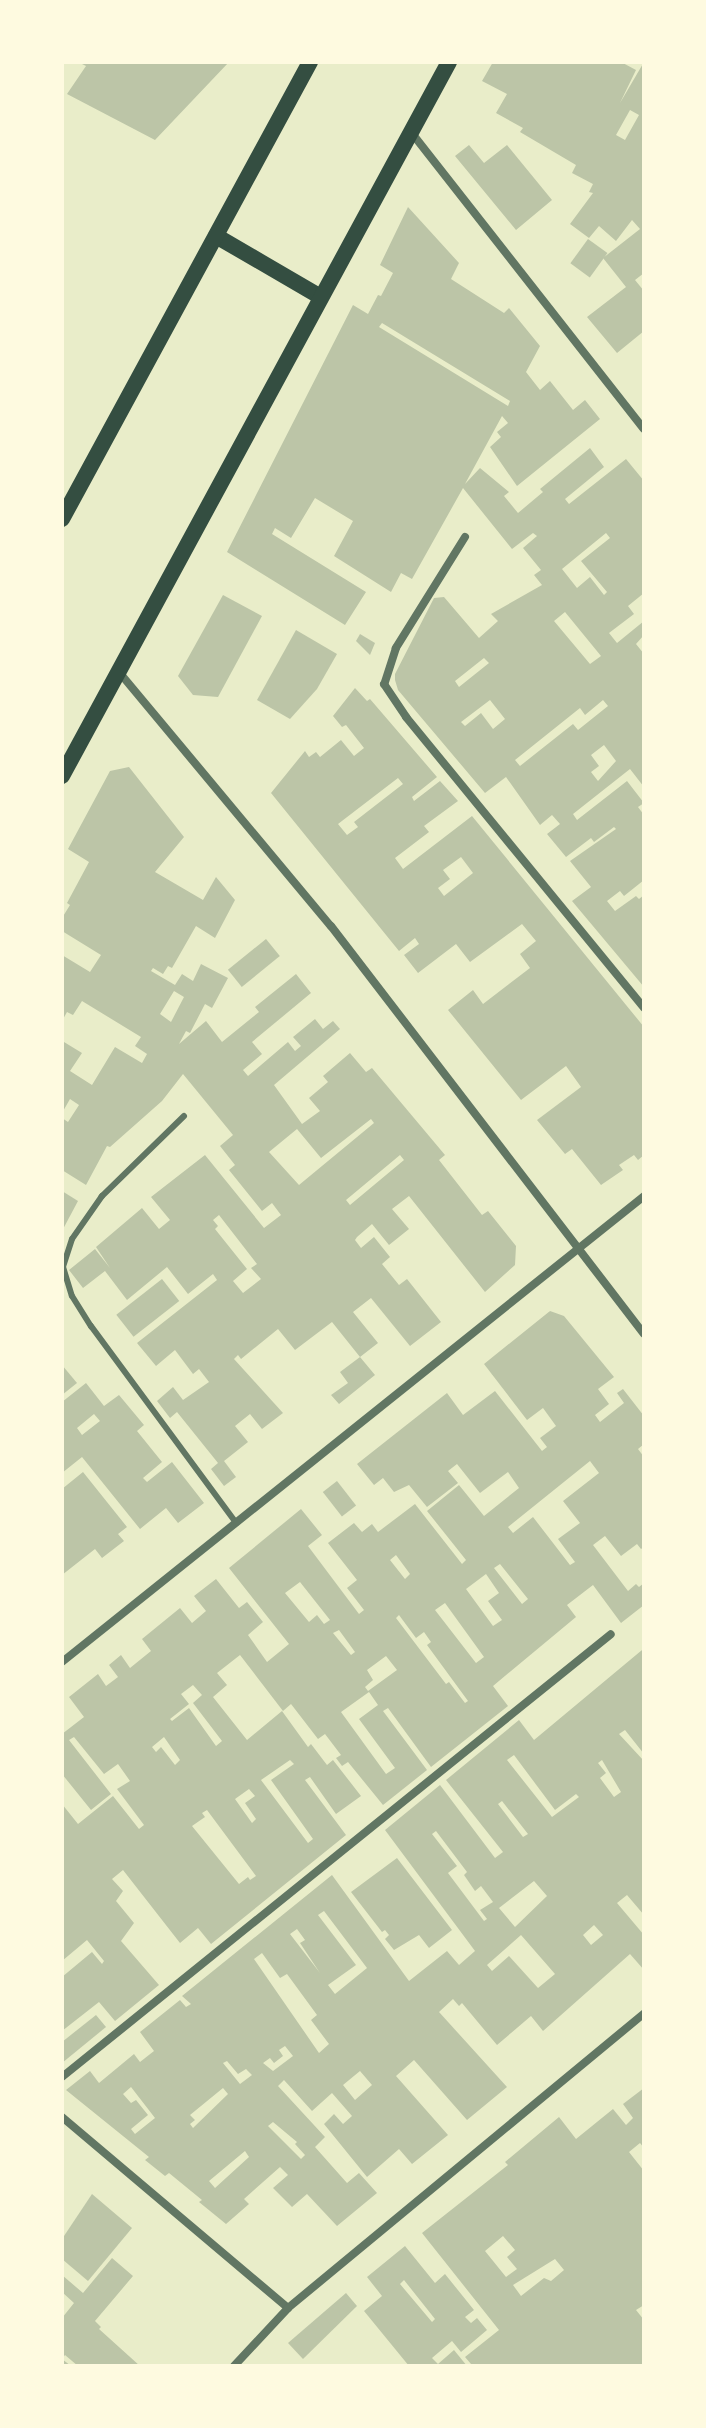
<!DOCTYPE html>
<html>
<head>
<meta charset="utf-8">
<style>
	body { margin:0 }
	#map { position:relative; width:706px; height:2428px; overflow:hidden; background:#e9edc9; font-family:Roboto,sans-serif }
	div>[style] { position:absolute }
	.building>* { inset:0; background:#bcc5a7; transform-origin:0 0 }
	.service>* { height:6px; margin:-3px; padding:0 3px; transform-origin:3px; border-radius:3px; background:#617663 }
	.minor>* { height:8px; margin:-4px; padding:0 4px; transform-origin:4px; border-radius:4px; background:#617663 }
	.secondary>* { height:16px; margin:-8px; padding:0 8px; transform-origin:8px; border-radius:8px; background:#344e41 }
	span { translate:-50% -50%; white-space:nowrap; text-align:center; line-height:1.15; -webkit-text-stroke:8px #fefae0; paint-order:stroke }
	.frame { position:absolute; inset:0; border:64px solid #fefae0; pointer-events:none }
</style>
</head>
<body>
<div id="map">
	<div class="building">
		<div style="clip-path:polygon(78px 62px,229px 62px,155px 140px,67px 94px,86px 66px)"></div>
		<div style="clip-path:polygon(evenodd,493px 62px,621px 62px,636px 70px,620px 103px,644px 62px,644px 273px,635px 280px,644px 291px,644px 331px,617px 353px,587px 317px,626px 287px,603px 258px,640px 229px,632px 220px,616px 241px,599px 226px,589px 238px,570px 224px,593px 193px,589px 192px,593px 184px,572px 173px,576px 165px,520px 132px,523px 128px,496px 113px,507px 94px,482px 81px,493px 62px,630px 110px,639px 115px,625px 140px,616px 135px,630px 110px)"></div>
		<div style="clip-path:polygon(469px 145px,484px 163px,507px 145px,552px 200px,516px 230px,455px 156px)"></div>
		<div style="clip-path:polygon(evenodd,408px 207px,459px 263px,451px 279px,504px 313px,509px 308px,540px 346px,526px 372px,540px 390px,550px 381px,573px 410px,585px 400px,600px 419px,517px 486px,490px 447px,501px 437px,497px 432px,508px 423px,502px 416px,465px 484px,480px 468px,509px 492px,504px 496px,518px 513px,543px 492px,540px 489px,590px 448px,604px 467px,565px 499px,569px 504px,626px 459px,644px 481px,644px 593px,628px 606px,634px 614px,609px 633px,617px 643px,644px 621px,644px 635px,636px 644px,644px 654px,644px 787px,630px 769px,573px 814px,577px 820px,627px 781px,644px 803px,638px 807px,644px 815px,644px 880px,624px 896px,620px 891px,607px 901px,615px 911px,636px 896px,639px 899px,644px 895px,644px 987px,572px 901px,591px 887px,570px 861px,616px 829px,614px 827px,594px 842px,591px 838px,566px 857px,547px 834px,560px 824px,552px 815px,540px 825px,506px 777px,485px 793px,398px 690px,395px 680px,395px 674px,434px 598px,444px 597px,479px 638px,498px 621px,491px 614px,542px 585px,534px 575px,541px 570px,523px 548px,537px 536px,533px 533px,512px 549px,463px 488px,412px 579px,401px 573px,391px 592px,334px 556px,353px 521px,315px 498px,291px 538px,275px 528px,272px 534px,366px 592px,345px 625px,227px 552px,353px 305px,368px 314px,378px 295px,381px 296px,393px 273px,380px 265px,408px 207px,382px 323px,510px 401px,508px 406px,379px 327px,382px 323px,408px 207px,606px 533px,610px 538px,581px 561px,607px 592px,604px 595px,590px 577px,577px 588px,562px 569px,606px 533px,408px 207px,565px 612px,601px 656px,590px 664px,554px 621px,565px 612px,408px 207px,484px 658px,489px 663px,459px 687px,455px 681px,484px 658px,408px 207px,490px 700px,505px 719px,493px 729px,481px 713px,465px 726px,461px 722px,490px 700px,408px 207px,603px 700px,608px 706px,578px 730px,573px 724px,520px 766px,515px 760px,580px 708px,585px 715px,603px 700px,408px 207px,604px 745px,616px 761px,598px 781px,591px 772px,599px 766px,591px 755px,604px 745px)"></div>
		<div style="left:588px;top:239px;width:24px;height:30px;rotate:36deg"></div>
		<div style="clip-path:polygon(223px 595px,262px 616px,218px 697px,193px 695px,178px 676px)"></div>
		<div style="clip-path:polygon(296px 630px,337px 654px,317px 689px,290px 719px,257px 700px)"></div>
		<div style="clip-path:polygon(360px 634px,375px 643px,370px 655px,356px 641px)"></div>
		<div style="clip-path:polygon(evenodd,355px 688px,367px 701px,370px 699px,437px 777px,412px 797px,414px 801px,440px 781px,458px 801px,424px 826px,429px 832px,395px 858px,403px 869px,472px 816px,644px 1027px,644px 1155px,638px 1160px,634px 1155px,619px 1165px,623px 1170px,601px 1185px,572px 1149px,565px 1154px,537px 1120px,581px 1087px,566px 1066px,521px 1100px,448px 1010px,473px 990px,483px 1004px,530px 968px,520px 954px,536px 941px,522px 924px,470px 962px,456px 944px,418px 973px,404px 955px,419px 944px,415px 938px,399px 951px,271px 793px,305px 751px,309px 757px,316px 752px,320px 757px,341px 740px,354px 756px,364px 748px,346px 725px,342px 727px,333px 716px,355px 688px,398px 778px,403px 784px,354px 822px,358px 827px,347px 835px,338px 824px,398px 778px,355px 688px,461px 857px,473px 873px,444px 896px,438px 888px,450px 879px,443px 870px,461px 857px)"></div>
		<div style="clip-path:polygon(evenodd,129px 767px,184px 837px,155px 872px,203px 900px,216px 877px,235px 900px,215px 938px,196px 926px,172px 968px,168px 966px,163px 974px,153px 968px,151px 971px,175px 985px,182px 974px,193px 981px,201px 964px,228px 978px,212px 1008px,205px 1004px,190px 1033px,186px 1031px,179px 1044px,206px 1021px,222px 1042px,259px 1012px,255px 1007px,296px 974px,311px 993px,252px 1042px,262px 1054px,243px 1070px,248px 1076px,288px 1042px,295px 1051px,301px 1046px,293px 1037px,315px 1019px,323px 1029px,333px 1021px,340px 1029px,274px 1085px,302px 1124px,320px 1111px,309px 1098px,328px 1082px,323px 1076px,350px 1053px,366px 1072px,372px 1068px,445px 1155px,439px 1160px,482px 1215px,488px 1211px,516px 1246px,515px 1265px,485px 1292px,409px 1196px,392px 1209px,409px 1229px,389px 1245px,372px 1224px,357px 1237px,355px 1240px,361px 1248px,374px 1237px,390px 1257px,382px 1264px,399px 1285px,407px 1279px,441px 1322px,410px 1346px,371px 1298px,353px 1312px,378px 1343px,360px 1357px,332px 1322px,295px 1350px,278px 1329px,241px 1359px,238px 1355px,234px 1359px,283px 1413px,262px 1429px,250px 1414px,235px 1426px,248px 1442px,224px 1461px,236px 1477px,224px 1486px,211px 1469px,218px 1463px,177px 1412px,170px 1418px,157px 1401px,173px 1387px,183px 1400px,209px 1382px,199px 1369px,193px 1374px,175px 1350px,156px 1366px,137px 1343px,217px 1280px,213px 1274px,188px 1294px,167px 1267px,127px 1300px,105px 1271px,83px 1288px,69px 1270px,95px 1249px,110px 1268px,96px 1247px,142px 1208px,159px 1229px,170px 1220px,151px 1197px,205px 1155px,264px 1228px,281px 1215px,272px 1203px,262px 1211px,229px 1170px,235px 1165px,220px 1146px,233px 1135px,183px 1074px,162px 1101px,110px 1147px,107px 1146px,86px 1185px,62px 1170px,62px 1118px,68px 1122px,79px 1105px,70px 1099px,62px 1113px,64px 1042px,82px 1053px,70px 1071px,92px 1085px,115px 1047px,142px 1063px,147px 1054px,135px 1046px,141px 1037px,82px 1001px,73px 1015px,67px 1012px,62px 1021px,62px 955px,90px 972px,101px 955px,62px 931px,62px 918px,70px 905px,67px 903px,89px 862px,68px 849px,110px 771px,129px 767px,174px 991px,184px 997px,171px 1022px,160px 1014px,174px 991px,129px 767px,371px 1119px,374px 1123px,299px 1185px,269px 1152px,297px 1129px,321px 1158px,371px 1119px,129px 767px,400px 1155px,404px 1160px,350px 1205px,346px 1200px,400px 1155px,129px 767px,219px 1215px,257px 1264px,251px 1268px,261px 1279px,243px 1293px,233px 1281px,247px 1269px,215px 1229px,218px 1226px,213px 1220px,219px 1215px)"></div>
		<div style="left:266px;top:939px;width:22px;height:49px;rotate:51deg"></div>
		<div style="clip-path:polygon(62px 1191px,78px 1201px,62px 1231px)"></div>
		<div style="left:162px;top:1279px;width:28px;height:58px;rotate:52deg"></div>
		<div style="clip-path:polygon(evenodd,550px 1311px,564px 1316px,614px 1377px,598px 1389px,609px 1404px,595px 1415px,600px 1422px,624px 1403px,617px 1393px,623px 1389px,644px 1416px,644px 1444px,638px 1449px,644px 1457px,644px 1547px,641px 1549px,637px 1544px,621px 1556px,605px 1536px,593px 1545px,628px 1591px,636px 1584px,639px 1587px,644px 1583px,644px 1605px,621px 1623px,593px 1585px,567px 1605px,576px 1617px,493px 1686px,508px 1706px,431px 1767px,388px 1708px,383px 1711px,427px 1770px,383px 1805px,348px 1762px,342px 1766px,336px 1758px,341px 1755px,325px 1734px,318px 1739px,291px 1704px,283px 1711px,240px 1655px,217px 1673px,227px 1685px,213px 1697px,247px 1740px,282px 1711px,308px 1747px,311px 1744px,327px 1765px,333px 1760px,361px 1796px,336px 1814px,310px 1777px,305px 1780px,346px 1835px,211px 1944px,198px 1928px,180px 1943px,123px 1870px,112px 1879px,123px 1891px,116px 1901px,134px 1923px,121px 1941px,159px 1985px,115px 2021px,99px 2002px,62px 2031px,62px 1977px,92px 1952px,102px 1964px,104px 1961px,87px 1940px,62px 1961px,62px 1804px,78px 1824px,113px 1796px,139px 1829px,144px 1825px,117px 1789px,130px 1781px,118px 1764px,104px 1774px,74px 1737px,69px 1740px,111px 1794px,91px 1810px,62px 1774px,62px 1734px,84px 1717px,69px 1697px,98px 1674px,106px 1686px,118px 1677px,109px 1665px,121px 1655px,130px 1668px,151px 1651px,142px 1639px,180px 1608px,192px 1623px,206px 1611px,194px 1596px,216px 1579px,239px 1608px,247px 1602px,263px 1622px,248px 1635px,267px 1662px,289px 1644px,229px 1568px,301px 1509px,322px 1535px,308px 1546px,359px 1614px,364px 1610px,347px 1588px,357px 1580px,328px 1543px,354px 1523px,362px 1532px,372px 1524px,378px 1532px,415px 1504px,462px 1564px,466px 1560px,427px 1511px,459px 1485px,484px 1516px,519px 1488px,508px 1472px,480px 1493px,457px 1464px,448px 1471px,458px 1483px,427px 1507px,409px 1485px,394px 1492px,383px 1478px,374px 1485px,357px 1464px,447px 1393px,463px 1415px,495px 1391px,542px 1451px,547px 1447px,540px 1438px,556px 1426px,543px 1408px,527px 1420px,484px 1364px,550px 1311px,590px 1461px,599px 1473px,563px 1501px,580px 1523px,558px 1539px,575px 1562px,570px 1565px,533px 1517px,513px 1533px,508px 1527px,590px 1461px,550px 1311px,396px 1555px,410px 1574px,405px 1579px,390px 1560px,396px 1555px,550px 1311px,500px 1564px,528px 1599px,522px 1604px,494px 1568px,500px 1564px,550px 1311px,486px 1574px,499px 1593px,488px 1601px,502px 1620px,493px 1626px,466px 1589px,486px 1574px,550px 1311px,300px 1582px,330px 1620px,324px 1624px,317px 1615px,309px 1622px,285px 1593px,300px 1582px,550px 1311px,445px 1603px,484px 1657px,476px 1663px,435px 1610px,445px 1603px,550px 1311px,399px 1615px,416px 1638px,424px 1632px,431px 1642px,427px 1645px,468px 1701px,465px 1703px,449px 1682px,446px 1684px,396px 1618px,399px 1615px,550px 1311px,339px 1630px,355px 1652px,351px 1655px,333px 1633px,339px 1630px,550px 1311px,386px 1656px,397px 1670px,368px 1691px,365px 1687px,373px 1680px,367px 1670px,386px 1656px,550px 1311px,193px 1685px,202px 1695px,193px 1703px,222px 1741px,216px 1746px,189px 1708px,172px 1721px,170px 1719px,189px 1704px,181px 1694px,193px 1685px,550px 1311px,369px 1692px,378px 1705px,359px 1719px,395px 1768px,386px 1774px,341px 1712px,369px 1692px,550px 1311px,164px 1737px,180px 1760px,175px 1765px,161px 1747px,156px 1752px,152px 1747px,164px 1737px,550px 1311px,290px 1760px,294px 1764px,271px 1780px,313px 1839px,308px 1843px,261px 1780px,290px 1760px,550px 1311px,249px 1789px,255px 1796px,245px 1803px,256px 1819px,252px 1823px,235px 1799px,249px 1789px,550px 1311px,207px 1810px,256px 1876px,250px 1880px,248px 1877px,239px 1884px,192px 1826px,205px 1817px,202px 1813px,207px 1810px)"></div>
		<div style="clip-path:polygon(360px 1357px,375px 1375px,339px 1404px,331px 1395px,348px 1383px,340px 1372px)"></div>
		<div style="clip-path:polygon(62px 1365px,77px 1383px,62px 1395px)"></div>
		<div style="clip-path:polygon(evenodd,86px 1383px,104px 1406px,119px 1395px,144px 1425px,137px 1431px,162px 1462px,143px 1478px,147px 1482px,172px 1462px,204px 1503px,178px 1523px,166px 1508px,140px 1529px,82px 1457px,62px 1473px,62px 1402px,86px 1383px,94px 1414px,100px 1421px,82px 1435px,77px 1428px,94px 1414px)"></div>
		<div style="clip-path:polygon(83px 1472px,127px 1527px,118px 1534px,124px 1541px,102px 1558px,95px 1549px,62px 1575px,62px 1489px)"></div>
		<div style="left:337px;top:1481px;width:31px;height:18px;rotate:52deg"></div>
		<div style="clip-path:polygon(evenodd,642px 1650px,644px 1754px,625px 1730px,619px 1734px,644px 1761px,644px 1915px,627px 1895px,617px 1903px,644px 1935px,644px 1970px,630px 1954px,543px 2031px,531px 2016px,497px 2045px,462px 2003px,459px 2006px,453px 1999px,439px 2012px,507px 2087px,467px 2120px,414px 2060px,396px 2076px,448px 2135px,412px 2164px,399px 2149px,367px 2177px,324px 2124px,334px 2114px,343px 2124px,352px 2116px,332px 2093px,312px 2111px,284px 2080px,278px 2086px,325px 2137px,315px 2147px,347px 2183px,359px 2173px,377px 2193px,337px 2226px,307px 2194px,292px 2207px,273px 2188px,288px 2175px,280px 2167px,244px 2199px,249px 2204px,226px 2224px,199px 2202px,202px 2200px,169px 2173px,165px 2176px,145px 2160px,149px 2157px,66px 2090px,90px 2071px,99px 2083px,134px 2054px,140px 2062px,154px 2051px,140px 2032px,180px 2000px,186px 2007px,191px 2004px,182px 1996px,332px 1875px,409px 1981px,447px 1951px,459px 1965px,475px 1951px,385px 1830px,440px 1785px,495px 1858px,503px 1852px,446px 1780px,519px 1720px,534px 1740px,642px 1650px,514px 1755px,555px 1810px,576px 1794px,579px 1797px,552px 1817px,507px 1760px,514px 1755px,642px 1650px,602px 1760px,621px 1792px,614px 1797px,600px 1778px,606px 1773px,598px 1763px,602px 1760px,642px 1650px,502px 1801px,528px 1834px,523px 1837px,498px 1804px,502px 1801px,642px 1650px,436px 1831px,467px 1872px,464px 1875px,475px 1891px,481px 1886px,493px 1902px,480px 1910px,487px 1919px,484px 1921px,448px 1873px,457px 1866px,432px 1834px,436px 1831px,642px 1650px,534px 1881px,547px 1896px,515px 1927px,499px 1908px,534px 1881px,642px 1650px,324px 1911px,367px 1968px,335px 1994px,328px 1985px,356px 1965px,318px 1915px,324px 1911px,642px 1650px,594px 1925px,603px 1935px,591px 1945px,583px 1935px,594px 1925px,642px 1650px,297px 1929px,305px 1940px,300px 1943px,320px 1973px,290px 1934px,297px 1929px,642px 1650px,521px 1935px,555px 1974px,538px 1988px,509px 1956px,492px 1971px,487px 1965px,521px 1935px,642px 1650px,262px 1953px,280px 1978px,287px 1974px,317px 2015px,311px 2020px,329px 2044px,319px 2053px,254px 1959px,262px 1953px,642px 1650px,285px 2046px,293px 2056px,273px 2071px,263px 2063px,270px 2058px,274px 2063px,283px 2056px,279px 2050px,285px 2046px,642px 1650px,227px 2061px,238px 2074px,246px 2069px,252px 2075px,240px 2084px,223px 2063px,227px 2061px,642px 1650px,360px 2071px,372px 2085px,355px 2100px,343px 2085px,360px 2071px,642px 1650px,131px 2087px,155px 2118px,135px 2134px,131px 2129px,148px 2115px,136px 2100px,131px 2103px,123px 2094px,131px 2087px,642px 1650px,223px 2088px,228px 2094px,193px 2128px,190px 2124px,195px 2120px,190px 2115px,223px 2088px,642px 1650px,273px 2122px,297px 2142px,295px 2144px,305px 2155px,301px 2159px,268px 2126px,273px 2122px,642px 1650px,245px 2151px,249px 2157px,215px 2188px,209px 2181px,245px 2151px)"></div>
		<div style="clip-path:polygon(397px 1858px,452px 1930px,429px 1948px,419px 1935px,394px 1950px,385px 1939px,389px 1935px,385px 1930px,382px 1932px,351px 1892px)"></div>
		<div style="clip-path:polygon(96px 2015px,106px 2027px,62px 2063px,62px 2042px)"></div>
		<div style="clip-path:polygon(evenodd,644px 2088px,644px 2148px,640px 2143px,629px 2152px,644px 2171px,644px 2305px,636px 2310px,644px 2320px,644px 2366px,469px 2366px,471px 2364px,465px 2357px,499px 2330px,422px 2233px,508px 2165px,505px 2162px,559px 2117px,576px 2139px,613px 2109px,626px 2125px,633px 2118px,623px 2104px,644px 2088px,503px 2236px,515px 2250px,507px 2257px,517px 2269px,506px 2277px,485px 2251px,503px 2236px,644px 2088px,555px 2259px,564px 2270px,551px 2281px,544px 2278px,521px 2296px,513px 2285px,555px 2259px)"></div>
		<div style="clip-path:polygon(92px 2194px,132px 2228px,88px 2281px,62px 2259px,62px 2239px)"></div>
		<div style="clip-path:polygon(evenodd,405px 2246px,435px 2283px,445px 2274px,474px 2310px,465px 2317px,471px 2323px,477px 2318px,487px 2330px,461px 2352px,452px 2341px,432px 2358px,438px 2364px,454px 2350px,467px 2366px,409px 2366px,364px 2311px,382px 2296px,367px 2277px,405px 2246px,404px 2280px,435px 2319px,432px 2322px,400px 2284px,404px 2280px)"></div>
		<div style="clip-path:polygon(112px 2258px,133px 2276px,95px 2321px,101px 2327px,99px 2329px,140px 2366px,78px 2366px,65px 2355px,62px 2359px,71px 2366px,62px 2366px,62px 2318px,74px 2303px,62px 2292px,62px 2275px,83px 2293px)"></div>
		<div style="clip-path:polygon(346px 2293px,357px 2306px,303px 2359px,288px 2343px)"></div>
	</div>
	<div class="service">
		<div style="left:184px;top:1116px;width:115px;rotate:135.7deg"></div>
		<div style="left:102px;top:1196px;width:52px;rotate:124.9deg"></div>
		<div style="left:72px;top:1239px;width:29px;rotate:108deg"></div>
		<div style="left:63px;top:1267px;width:30px;rotate:73deg"></div>
		<div style="left:72px;top:1296px;width:36px;rotate:58deg"></div>
		<div style="left:91px;top:1326px;width:245px;rotate:53.6deg"></div>
	</div>
	<div class="minor">
		<div style="left:411px;top:132px;width:377px;rotate:51.9deg"></div>
		<div style="left:465px;top:537px;width:131px;rotate:121.9deg"></div>
		<div style="left:396px;top:648px;width:38px;rotate:108deg"></div>
		<div style="left:384px;top:684px;width:40px;rotate:56deg"></div>
		<div style="left:406px;top:717px;width:376px;rotate:50.7deg"></div>
		<div style="left:119px;top:672px;width:331px;rotate:50.2deg"></div>
		<div style="left:331px;top:926px;width:514px;rotate:52.51deg"></div>
		<div style="left:62px;top:1662px;width:746px;rotate:-38.68deg"></div>
		<div style="left:62px;top:2077px;width:705px;rotate:-38.9deg"></div>
		<div style="left:62px;top:2117px;width:296px;rotate:40.2deg"></div>
		<div style="left:234px;top:2366px;width:79px;rotate:-47deg"></div>
		<div style="left:288px;top:2308px;width:462px;rotate:-39.6deg"></div>
	</div>
	<div class="secondary">
		<div style="left:216px;top:236px;width:121px;rotate:30.2deg"></div>
		<div style="left:62px;top:519px;width:520px;rotate:-61.51deg"></div>
		<div style="left:62px;top:776px;width:812px;rotate:-61.54deg"></div>
	</div>
	<div class="frame"></div>
</div>
</body>
</html>
